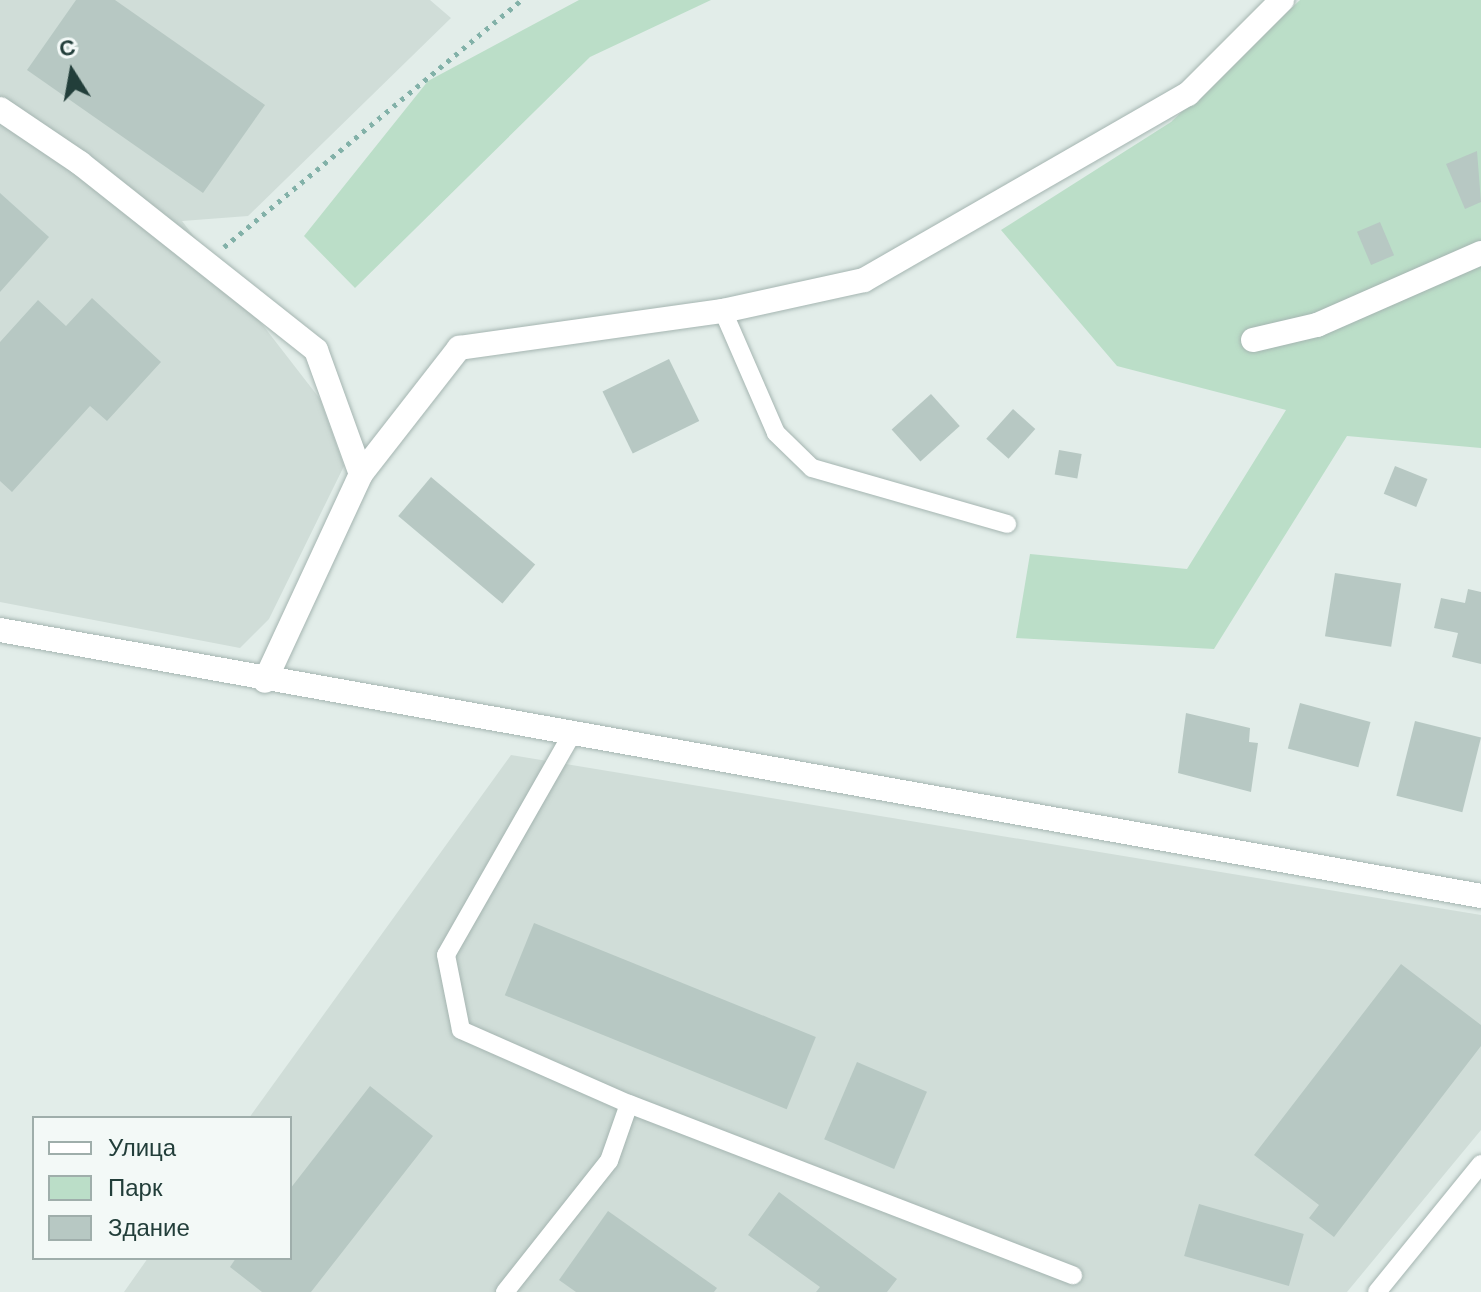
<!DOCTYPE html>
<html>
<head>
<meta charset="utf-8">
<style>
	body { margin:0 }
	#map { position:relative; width:1481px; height:1292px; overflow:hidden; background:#e2ede9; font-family:Helvetica,sans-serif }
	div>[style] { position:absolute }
	.built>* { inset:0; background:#d0ddd8 }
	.green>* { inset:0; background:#bbdec8 }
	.building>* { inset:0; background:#b7c8c3; transform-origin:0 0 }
	.path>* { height:5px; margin-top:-2.5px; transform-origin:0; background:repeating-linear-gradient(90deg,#82b1a8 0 4px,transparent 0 10px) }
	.roads { filter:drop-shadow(0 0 2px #a5b5b1) drop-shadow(0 0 2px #a5b5b1) }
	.lane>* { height:18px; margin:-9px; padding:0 9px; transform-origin:9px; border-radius:9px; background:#fff }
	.street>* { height:24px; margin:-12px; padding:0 12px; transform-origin:12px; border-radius:12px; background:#fff }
	.secondary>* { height:24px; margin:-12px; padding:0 12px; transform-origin:12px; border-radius:12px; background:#fff }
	span { translate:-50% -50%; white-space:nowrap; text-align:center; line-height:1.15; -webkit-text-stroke:7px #f3f9f7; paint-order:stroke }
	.legend { position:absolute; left:32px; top:1116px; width:260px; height:144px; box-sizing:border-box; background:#f3f9f7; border:2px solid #9faeab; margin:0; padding:10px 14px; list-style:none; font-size:24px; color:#223e3a }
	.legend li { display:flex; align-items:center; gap:16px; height:40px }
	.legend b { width:40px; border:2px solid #9faeab }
	.north { position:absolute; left:32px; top:32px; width:80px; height:80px; -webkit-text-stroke:6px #f3f9f7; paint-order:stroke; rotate:349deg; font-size:22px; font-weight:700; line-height:32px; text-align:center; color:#223e3a }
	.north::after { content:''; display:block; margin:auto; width:28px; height:36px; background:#223e3a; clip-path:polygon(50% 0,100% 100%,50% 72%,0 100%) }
</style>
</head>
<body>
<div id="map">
	<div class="built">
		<div style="clip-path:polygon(0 0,430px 0,451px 18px,248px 216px,182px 221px,320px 399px,344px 466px,269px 619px,240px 648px,0 602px)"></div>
		<div style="clip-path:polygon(511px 755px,1481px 915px,1481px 1130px,1347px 1292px,124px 1292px,148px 1258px,290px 1258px,290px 1118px,249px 1118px)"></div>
	</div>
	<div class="green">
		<div style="clip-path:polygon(579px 0,711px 0,590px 57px,355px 288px,304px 236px,428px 81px)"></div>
		<div style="clip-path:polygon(1300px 0,1481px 0,1481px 448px,1347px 436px,1214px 649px,1016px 638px,1030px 554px,1187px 569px,1286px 410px,1117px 366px,1001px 230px,1171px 122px)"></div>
	</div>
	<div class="building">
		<div style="clip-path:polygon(76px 0,115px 0,265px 105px,203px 193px,27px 70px)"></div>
		<div style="clip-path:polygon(1477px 151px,1481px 202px,1465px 209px,1446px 164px)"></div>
		<div style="clip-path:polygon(0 193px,49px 237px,0 292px)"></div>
		<div style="left:1380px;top:222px;width:36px;height:25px;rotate:67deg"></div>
		<div style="clip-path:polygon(92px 298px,161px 362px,107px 421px,90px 406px,12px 492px,0 481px,0 342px,38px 300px,66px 326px)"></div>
		<div style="left:669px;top:359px;width:69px;height:74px;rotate:64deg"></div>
		<div style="left:931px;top:394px;width:43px;height:53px;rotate:48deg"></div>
		<div style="left:1013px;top:409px;width:30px;height:40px;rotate:42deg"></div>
		<div style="left:1059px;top:450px;width:23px;height:25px;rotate:10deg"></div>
		<div style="left:1395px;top:466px;width:35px;height:30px;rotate:22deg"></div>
		<div style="left:431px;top:477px;width:136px;height:51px;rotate:40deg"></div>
		<div style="left:1335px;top:573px;width:67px;height:64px;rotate:9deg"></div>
		<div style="clip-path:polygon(1468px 589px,1481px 592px,1481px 664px,1452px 657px,1458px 633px,1434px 628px,1441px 598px,1465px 603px)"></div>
		<div style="left:1300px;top:703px;width:73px;height:47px;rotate:15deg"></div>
		<div style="clip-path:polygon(1186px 713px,1250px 728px,1249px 742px,1258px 743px,1251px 792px,1178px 773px)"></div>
		<div style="left:1415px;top:721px;width:68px;height:77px;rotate:14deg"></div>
		<div style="left:534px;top:923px;width:304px;height:78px;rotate:22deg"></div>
		<div style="clip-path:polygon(1401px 964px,1481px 1025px,1481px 1046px,1334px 1237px,1309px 1218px,1319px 1205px,1254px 1155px)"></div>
		<div style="left:857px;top:1062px;width:76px;height:84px;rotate:23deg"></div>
		<div style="clip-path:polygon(370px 1086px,433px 1136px,311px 1292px,262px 1292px,230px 1267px,236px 1258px,290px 1258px,290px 1189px)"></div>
		<div style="clip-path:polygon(779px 1192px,897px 1279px,887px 1292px,816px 1292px,820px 1287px,748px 1235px)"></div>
		<div style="left:1199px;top:1204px;width:109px;height:54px;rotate:16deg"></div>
		<div style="clip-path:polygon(608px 1211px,717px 1288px,714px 1292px,576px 1292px,559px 1280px)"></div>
	</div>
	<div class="path">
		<div style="left:224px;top:247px;width:386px;rotate:-39.7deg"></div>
	</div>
	<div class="roads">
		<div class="lane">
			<div style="left:723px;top:311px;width:133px;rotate:66.5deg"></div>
			<div style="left:776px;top:433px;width:50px;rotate:44.2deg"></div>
			<div style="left:812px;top:468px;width:203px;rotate:16deg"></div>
			<div style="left:572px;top:734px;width:254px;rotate:119.7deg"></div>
			<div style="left:446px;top:955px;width:76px;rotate:78.7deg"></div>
			<div style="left:461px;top:1030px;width:184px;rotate:23.8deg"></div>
			<div style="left:629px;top:1104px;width:476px;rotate:21.1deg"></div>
			<div style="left:505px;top:1292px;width:167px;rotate:-51.6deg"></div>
			<div style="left:609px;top:1161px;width:60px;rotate:-70.7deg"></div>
			<div style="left:1377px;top:1292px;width:165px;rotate:-50.9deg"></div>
		</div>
		<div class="street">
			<div style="left:0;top:109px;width:97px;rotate:34deg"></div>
			<div style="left:80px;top:163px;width:301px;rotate:38.4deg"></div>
			<div style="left:316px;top:350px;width:132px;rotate:70.1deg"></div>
			<div style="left:361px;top:474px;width:228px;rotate:114.9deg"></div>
			<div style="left:1253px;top:340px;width:66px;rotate:-13.2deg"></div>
			<div style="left:1317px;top:325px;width:179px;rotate:-23.7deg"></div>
			<div style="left:361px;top:474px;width:160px;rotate:-52.1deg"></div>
			<div style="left:459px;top:348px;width:267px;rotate:-8deg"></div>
			<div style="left:723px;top:311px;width:144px;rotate:-12.4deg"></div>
			<div style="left:864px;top:280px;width:374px;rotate:-29.9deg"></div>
			<div style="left:1188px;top:94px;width:133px;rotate:-45deg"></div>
		</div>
		<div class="secondary">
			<div style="left:0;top:630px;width:1505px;rotate:10.18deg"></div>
		</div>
	</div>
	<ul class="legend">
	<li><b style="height:10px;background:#fff"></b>Улица</li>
	<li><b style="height:22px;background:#bbdec8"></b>Парк</li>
	<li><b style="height:22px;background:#b7c8c3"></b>Здание</li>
	</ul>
	<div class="north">С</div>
</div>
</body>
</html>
